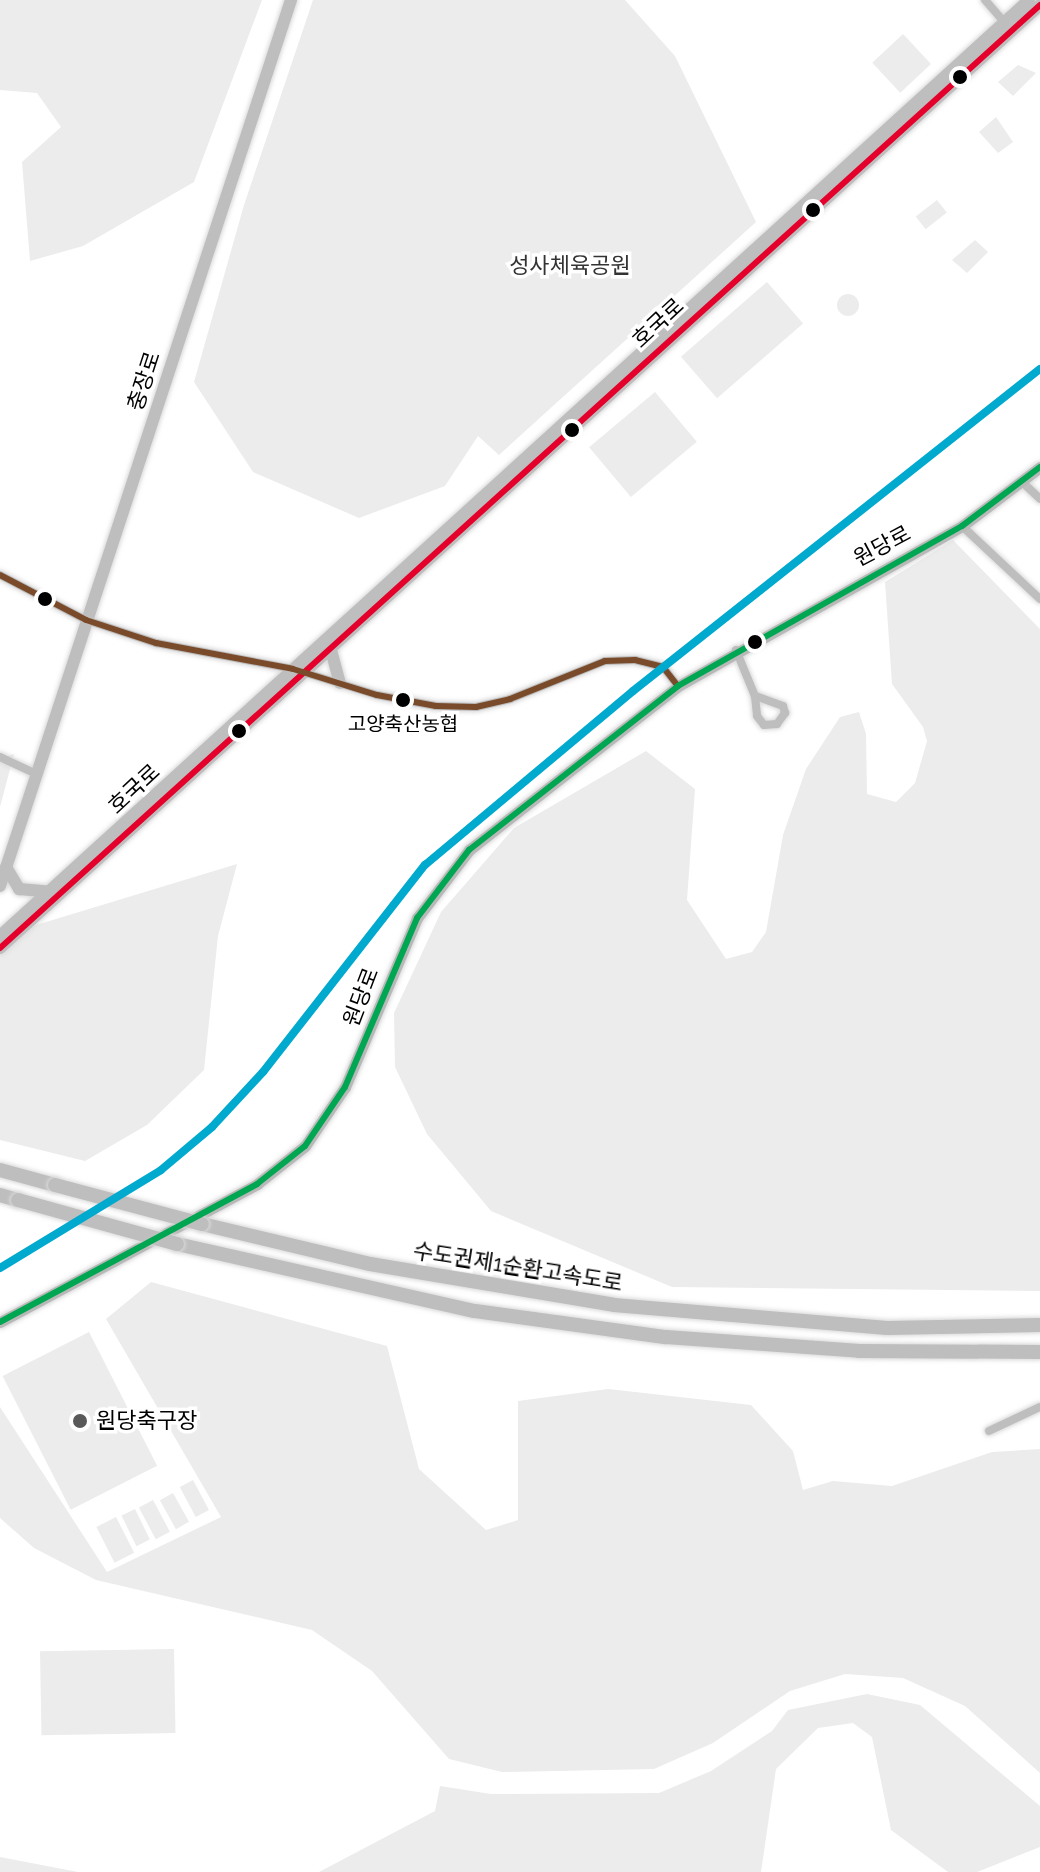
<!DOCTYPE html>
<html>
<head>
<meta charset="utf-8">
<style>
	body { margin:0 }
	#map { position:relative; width:1040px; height:1872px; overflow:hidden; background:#fff; font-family:Raleway,"Noto Sans KR",sans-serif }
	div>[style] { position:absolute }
	.green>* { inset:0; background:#ececec; transform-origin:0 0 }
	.round { border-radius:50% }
	.roads { filter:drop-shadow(0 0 2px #dbdbdb) drop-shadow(0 0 2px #dbdbdb) }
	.street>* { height:8px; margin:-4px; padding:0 4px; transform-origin:4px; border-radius:4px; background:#bebebe }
	.secondary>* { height:11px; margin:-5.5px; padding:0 5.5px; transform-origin:5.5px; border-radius:5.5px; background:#b8b8b8 }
	.primary>* { height:12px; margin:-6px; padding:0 6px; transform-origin:6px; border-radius:6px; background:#bebebe }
	.highway>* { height:14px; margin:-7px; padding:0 7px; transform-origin:7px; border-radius:7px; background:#bebebe }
	.bridges { filter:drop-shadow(0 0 2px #dbdbdb) drop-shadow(0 0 2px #dbdbdb) }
	.highway-bridge>* { height:14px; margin:-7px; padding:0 7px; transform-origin:7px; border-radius:7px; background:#bebebe }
	.bus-1>* { height:6px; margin:-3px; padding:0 3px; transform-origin:3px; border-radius:3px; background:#e4002b }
	.bus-2>* { height:6px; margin:-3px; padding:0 3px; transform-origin:3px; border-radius:3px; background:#7a4b2a }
	.bus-3>* { height:6px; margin:-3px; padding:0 3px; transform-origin:3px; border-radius:3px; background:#00a651 }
	.rail-1>* { height:8px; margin:-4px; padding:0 4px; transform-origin:4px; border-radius:4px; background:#00a9ce }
	.dots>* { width:22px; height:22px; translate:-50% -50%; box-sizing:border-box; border:4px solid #fff; border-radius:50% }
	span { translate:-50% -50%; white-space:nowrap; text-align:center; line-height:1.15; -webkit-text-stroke:7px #fff; paint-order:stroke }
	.bus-label { font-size:20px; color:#000 }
	.park-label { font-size:22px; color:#333 }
	.street-label { font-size:22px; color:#000 }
	.poi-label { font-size:22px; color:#000 }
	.left { translate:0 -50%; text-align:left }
</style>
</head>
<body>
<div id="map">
	<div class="green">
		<div style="clip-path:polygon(0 0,262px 0,194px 182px,83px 246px,30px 261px,22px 162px,61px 127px,37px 93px,0 90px)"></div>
		<div style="clip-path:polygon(313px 0,625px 0,675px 56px,756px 222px,499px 455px,478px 436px,445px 486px,359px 518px,253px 472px,194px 382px,244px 205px)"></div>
		<div style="left:903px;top:34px;width:41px;height:42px;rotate:47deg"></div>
		<div style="clip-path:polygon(1018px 65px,1036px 73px,1013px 96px,998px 82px)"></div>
		<div style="clip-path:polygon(996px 117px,1013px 142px,998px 153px,979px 132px)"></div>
		<div style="left:937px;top:200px;width:16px;height:27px;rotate:52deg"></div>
		<div style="clip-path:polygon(975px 240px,988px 252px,967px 273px,952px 260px)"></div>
		<div style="left:767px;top:282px;width:55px;height:114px;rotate:49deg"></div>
		<div class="round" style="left:837px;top:294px;width:22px;height:22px"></div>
		<div style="left:655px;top:392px;width:65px;height:86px;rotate:50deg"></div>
		<div style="clip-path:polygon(953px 540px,1040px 629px,1040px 1291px,672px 1287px,491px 1211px,427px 1134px,395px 1067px,394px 1013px,441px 912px,514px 828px,646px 751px,695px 789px,687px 900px,726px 959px,752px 952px,766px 932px,783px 835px,806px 769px,840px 717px,859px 712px,866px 734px,867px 794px,896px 802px,915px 783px,927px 741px,923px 727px,892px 684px,885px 582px)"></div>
		<div style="clip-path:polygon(14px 754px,0 807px,0 758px)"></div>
		<div style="clip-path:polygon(237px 864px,218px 936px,204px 1070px,147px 1125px,85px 1161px,0 1140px,0 936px)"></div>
		<div style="clip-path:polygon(151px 1282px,387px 1346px,419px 1469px,486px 1530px,518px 1520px,518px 1401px,608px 1389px,751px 1405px,793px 1451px,803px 1490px,833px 1481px,892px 1486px,992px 1452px,1040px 1449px,1040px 1773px,965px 1706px,903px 1678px,845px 1674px,790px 1691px,713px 1743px,654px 1769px,502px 1772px,449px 1759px,372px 1671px,312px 1630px,96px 1580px,34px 1548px,0 1518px,0 1407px,107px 1572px,221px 1517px,106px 1319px)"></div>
		<div style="left:89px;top:1332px;width:150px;height:97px;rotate:63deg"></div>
		<div style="left:193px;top:1480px;width:34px;height:15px;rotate:62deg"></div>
		<div style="left:173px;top:1493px;width:33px;height:15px;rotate:61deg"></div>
		<div style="left:153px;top:1500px;width:36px;height:16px;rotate:62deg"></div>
		<div style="left:135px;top:1509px;width:34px;height:15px;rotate:64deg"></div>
		<div style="left:116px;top:1517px;width:40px;height:22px;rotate:63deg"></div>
		<div style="left:174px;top:1649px;width:84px;height:134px;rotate:89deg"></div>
		<div style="clip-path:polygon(867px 1694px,920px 1705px,1040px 1806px,1040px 1847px,977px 1872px,948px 1872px,891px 1830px,872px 1737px,853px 1723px,818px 1728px,776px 1769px,761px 1872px,319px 1872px,435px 1811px,440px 1786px,491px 1794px,659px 1793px,711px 1771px,772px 1731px,788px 1710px)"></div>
		<div style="clip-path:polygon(0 1857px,78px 1872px,85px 1872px,0 1872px)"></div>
	</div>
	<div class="roads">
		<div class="street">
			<div style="left:985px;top:0;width:29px;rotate:49deg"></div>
			<div style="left:1021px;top:481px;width:26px;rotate:43deg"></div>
			<div style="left:962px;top:526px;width:107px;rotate:43.1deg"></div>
			<div style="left:0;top:575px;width:97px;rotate:27.6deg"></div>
			<div style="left:86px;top:620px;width:74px;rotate:18.2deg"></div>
			<div style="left:156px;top:643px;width:139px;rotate:10.7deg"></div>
			<div style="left:293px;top:669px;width:88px;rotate:17.2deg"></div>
			<div style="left:377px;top:695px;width:60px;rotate:10.6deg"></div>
			<div style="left:436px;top:706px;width:40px;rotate:1.4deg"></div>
			<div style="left:476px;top:707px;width:35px;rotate:-13deg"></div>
			<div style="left:510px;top:699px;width:102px;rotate:-21.8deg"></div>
			<div style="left:605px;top:661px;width:30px;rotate:-2deg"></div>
			<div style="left:635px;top:660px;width:29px;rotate:14deg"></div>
			<div style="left:663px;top:667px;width:24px;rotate:52deg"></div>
			<div style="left:736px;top:650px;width:50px;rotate:67.6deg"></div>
			<div style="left:755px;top:696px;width:20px;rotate:84deg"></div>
			<div style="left:757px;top:716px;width:11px;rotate:52deg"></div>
			<div style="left:764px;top:725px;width:13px;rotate:-4deg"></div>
			<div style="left:777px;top:724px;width:14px;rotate:-54deg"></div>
			<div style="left:785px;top:713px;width:7px;rotate:-106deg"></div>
			<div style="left:783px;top:706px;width:30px;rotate:-160deg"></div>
			<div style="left:0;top:757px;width:38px;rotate:25deg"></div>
			<div style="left:989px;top:1431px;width:56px;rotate:-25.2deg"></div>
		</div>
		<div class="secondary">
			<div style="left:0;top:1322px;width:292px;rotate:-28.2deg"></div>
			<div style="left:257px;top:1184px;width:61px;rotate:-38.4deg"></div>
			<div style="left:305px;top:1146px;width:71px;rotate:-55.9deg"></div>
			<div style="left:345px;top:1087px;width:184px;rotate:-66.9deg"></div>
			<div style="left:417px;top:918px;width:86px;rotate:-52.6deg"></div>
			<div style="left:469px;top:850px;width:266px;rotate:-38.1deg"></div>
			<div style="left:678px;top:686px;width:326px;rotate:-29.4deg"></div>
			<div style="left:962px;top:526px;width:98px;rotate:-37.1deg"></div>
		</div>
		<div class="primary">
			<div style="left:331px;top:650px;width:34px;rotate:75deg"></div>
			<div style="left:6px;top:867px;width:26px;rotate:59deg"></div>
			<div style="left:19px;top:889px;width:32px;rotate:5deg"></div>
			<div style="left:0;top:886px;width:933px;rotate:-71.82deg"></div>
			<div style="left:0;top:936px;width:1391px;rotate:-42.29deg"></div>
			<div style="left:0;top:948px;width:1404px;rotate:-42.2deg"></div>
		</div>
		<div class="highway">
			<div style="left:0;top:1170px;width:57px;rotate:15.3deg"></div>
			<div style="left:0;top:1195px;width:19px;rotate:16deg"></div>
			<div style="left:202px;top:1224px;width:173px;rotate:13.4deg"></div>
			<div style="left:370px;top:1264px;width:247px;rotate:9.5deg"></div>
			<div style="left:614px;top:1305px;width:274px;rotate:4.8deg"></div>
			<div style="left:887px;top:1328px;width:153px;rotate:-1.1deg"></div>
			<div style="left:177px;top:1244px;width:305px;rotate:12.7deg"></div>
			<div style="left:475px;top:1311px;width:193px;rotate:7.8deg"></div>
			<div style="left:666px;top:1337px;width:194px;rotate:4.1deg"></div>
			<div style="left:859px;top:1351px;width:181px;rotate:0.3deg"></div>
		</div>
	</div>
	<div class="bridges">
		<div class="highway-bridge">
			<div style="left:55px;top:1185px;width:152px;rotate:14.9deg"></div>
			<div style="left:18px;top:1200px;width:165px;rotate:15.5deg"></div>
		</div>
	</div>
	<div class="bus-1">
		<div style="left:0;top:948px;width:1404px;rotate:-42.2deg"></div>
	</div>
	<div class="bus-2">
		<div style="left:0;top:575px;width:97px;rotate:27.6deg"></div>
		<div style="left:86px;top:620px;width:74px;rotate:18.2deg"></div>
		<div style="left:156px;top:643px;width:139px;rotate:10.7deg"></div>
		<div style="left:293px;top:669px;width:88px;rotate:17.2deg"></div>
		<div style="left:377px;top:695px;width:60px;rotate:10.6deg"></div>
		<div style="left:436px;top:706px;width:40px;rotate:1.4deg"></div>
		<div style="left:476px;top:707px;width:35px;rotate:-13deg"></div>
		<div style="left:510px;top:699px;width:102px;rotate:-21.8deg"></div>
		<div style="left:605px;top:661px;width:30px;rotate:-2deg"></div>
		<div style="left:635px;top:660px;width:29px;rotate:14deg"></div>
		<div style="left:663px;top:667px;width:24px;rotate:52deg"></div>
	</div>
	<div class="bus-3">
		<div style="left:0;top:1322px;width:292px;rotate:-28.2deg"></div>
		<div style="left:257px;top:1184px;width:61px;rotate:-38.4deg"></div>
		<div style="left:305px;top:1146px;width:71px;rotate:-55.9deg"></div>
		<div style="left:345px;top:1087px;width:184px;rotate:-66.9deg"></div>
		<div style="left:417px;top:918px;width:86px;rotate:-52.6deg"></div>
		<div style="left:469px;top:850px;width:266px;rotate:-38.1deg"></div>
		<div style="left:678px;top:686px;width:326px;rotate:-29.4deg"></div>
		<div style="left:962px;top:526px;width:98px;rotate:-37.1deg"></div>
	</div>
	<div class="rail-1">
		<div style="left:0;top:1268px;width:188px;rotate:-31.3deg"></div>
		<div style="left:161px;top:1170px;width:67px;rotate:-40.1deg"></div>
		<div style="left:212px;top:1127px;width:75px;rotate:-47.2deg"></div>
		<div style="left:263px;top:1072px;width:263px;rotate:-52deg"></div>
		<div style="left:425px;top:865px;width:271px;rotate:-39.9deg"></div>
		<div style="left:633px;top:691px;width:519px;rotate:-38.35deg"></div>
	</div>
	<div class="dots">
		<div style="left:960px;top:77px;background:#000"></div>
		<div style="left:813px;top:210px;background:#000"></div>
		<div style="left:572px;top:430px;background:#000"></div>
		<div style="left:45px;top:599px;background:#000"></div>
		<div style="left:755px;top:642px;background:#000"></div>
		<div style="left:403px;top:700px;background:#000"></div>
		<div style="left:239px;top:731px;background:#000"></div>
		<div style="left:80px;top:1421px;background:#595959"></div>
	</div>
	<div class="bus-label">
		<span style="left:403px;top:724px">고양축산농협</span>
	</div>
	<div class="park-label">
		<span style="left:570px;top:266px">성사체육공원</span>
	</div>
	<div class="street-label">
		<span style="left:658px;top:323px;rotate:-43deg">호국로</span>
		<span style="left:144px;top:381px;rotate:-72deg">충장로</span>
		<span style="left:882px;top:546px;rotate:-28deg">원당로</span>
		<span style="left:134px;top:789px;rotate:-43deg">호국로</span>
		<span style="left:361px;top:997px;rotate:-69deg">원당로</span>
		<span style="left:518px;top:1267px;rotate:9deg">수도권제1순환고속도로</span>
	</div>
	<div class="poi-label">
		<span class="left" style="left:96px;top:1421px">원당축구장</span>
	</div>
</div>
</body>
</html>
